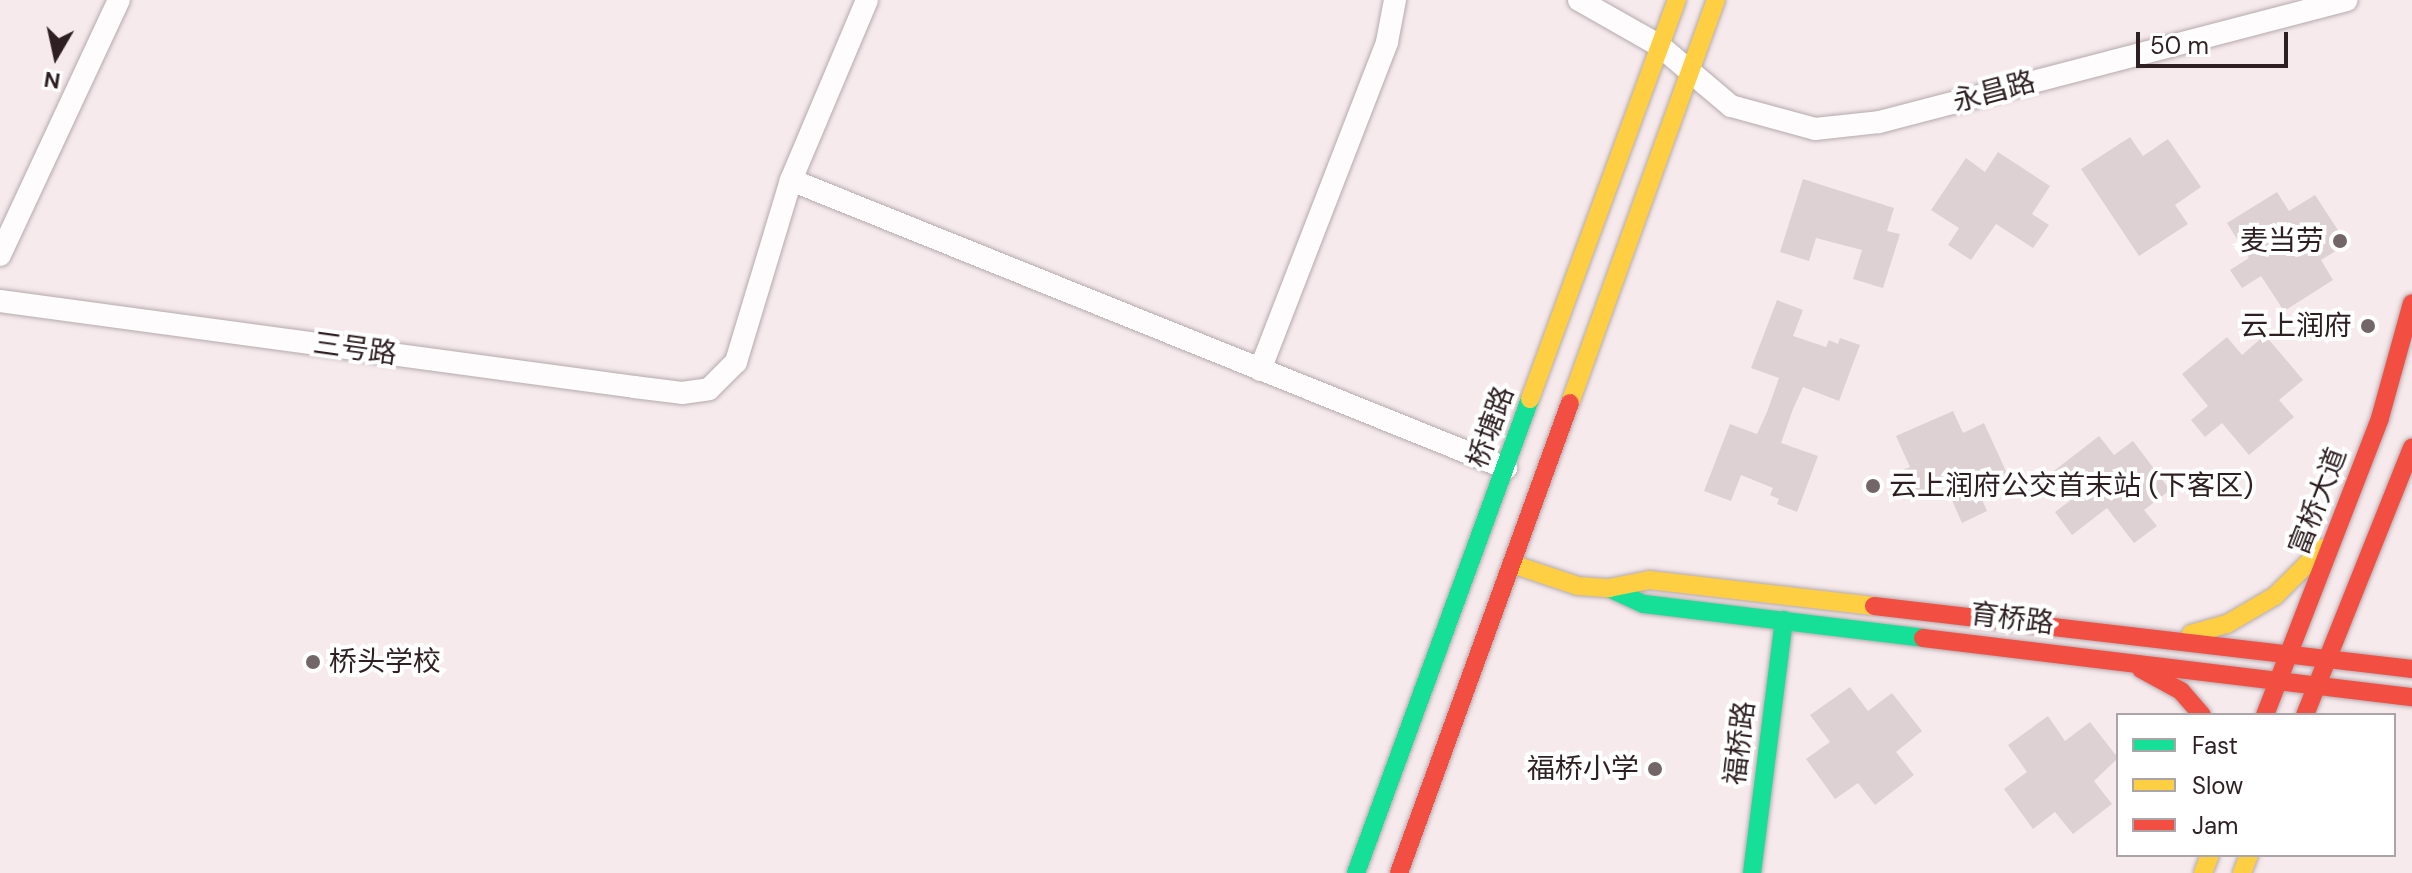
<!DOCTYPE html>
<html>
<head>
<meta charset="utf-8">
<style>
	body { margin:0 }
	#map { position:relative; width:2412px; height:873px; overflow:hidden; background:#f6eaed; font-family:"DM Sans","Noto Sans SC",sans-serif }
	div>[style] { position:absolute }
	.building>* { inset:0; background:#ded1d4 }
	.roads { filter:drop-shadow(0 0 2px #b5aaad) drop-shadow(0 0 2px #b5aaad) }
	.street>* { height:22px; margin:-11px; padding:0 11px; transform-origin:11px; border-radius:11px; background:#fefcfc }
	.fast>* { height:18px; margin:-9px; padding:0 9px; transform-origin:9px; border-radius:9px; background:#16e098 }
	.slow>* { height:18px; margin:-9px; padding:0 9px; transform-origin:9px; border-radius:9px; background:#ffcf43 }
	.jam>* { height:18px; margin:-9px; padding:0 9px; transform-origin:9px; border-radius:9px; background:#f24e42 }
	.dots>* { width:22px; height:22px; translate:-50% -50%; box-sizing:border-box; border:4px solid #fff; border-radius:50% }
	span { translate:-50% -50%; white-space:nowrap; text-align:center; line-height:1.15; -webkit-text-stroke:8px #fff; paint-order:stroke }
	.street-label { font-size:28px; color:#2d1f22 }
	.poi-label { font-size:28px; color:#2d1f22 }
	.right { translate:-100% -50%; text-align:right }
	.left { translate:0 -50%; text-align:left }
	.legend { position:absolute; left:2116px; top:713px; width:280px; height:144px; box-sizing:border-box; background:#fff; border:2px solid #aba5a7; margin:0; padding:10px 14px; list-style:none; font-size:24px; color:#2d1f22 }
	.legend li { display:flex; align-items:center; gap:16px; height:40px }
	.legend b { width:40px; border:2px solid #aba5a7 }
	.north { position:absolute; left:16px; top:16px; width:80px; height:80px; -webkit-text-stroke:6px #fff; paint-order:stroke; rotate:189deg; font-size:22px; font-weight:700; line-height:32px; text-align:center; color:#2d1f22 }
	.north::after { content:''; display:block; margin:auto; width:28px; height:36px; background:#2d1f22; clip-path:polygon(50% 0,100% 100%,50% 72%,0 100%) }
	.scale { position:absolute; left:2136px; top:32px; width:152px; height:36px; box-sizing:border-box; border:4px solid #2d1f22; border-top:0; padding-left:10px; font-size:24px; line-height:28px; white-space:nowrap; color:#2d1f22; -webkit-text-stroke:6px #fff; paint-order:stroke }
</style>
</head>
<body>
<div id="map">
	<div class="building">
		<div style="clip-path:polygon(2130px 137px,2143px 156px,2168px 139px,2201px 187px,2175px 205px,2188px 224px,2139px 256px,2081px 169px)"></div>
		<div style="clip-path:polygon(1998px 152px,2050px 186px,2032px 214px,2049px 225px,2033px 248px,1996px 224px,1971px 260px,1948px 245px,1959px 228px,1931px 210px,1966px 158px,1985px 172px)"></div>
		<div style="clip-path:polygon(1803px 179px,1894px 208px,1887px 231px,1900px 234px,1883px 288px,1853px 279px,1862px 250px,1816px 238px,1809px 261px,1780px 252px)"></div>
		<div style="clip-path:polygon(2277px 192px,2289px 211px,2315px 195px,2347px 244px,2321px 260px,2333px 280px,2284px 311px,2261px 276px,2242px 288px,2230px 270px,2249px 258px,2227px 223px)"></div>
		<div style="clip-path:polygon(1777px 300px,1803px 310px,1793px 336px,1826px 347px,1829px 340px,1838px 344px,1840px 338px,1860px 345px,1839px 401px,1803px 387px,1793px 409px,1781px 443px,1818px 456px,1797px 512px,1777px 504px,1779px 499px,1770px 495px,1773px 488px,1741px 475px,1731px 501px,1704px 491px,1730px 424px,1757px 434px,1767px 412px,1779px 378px,1751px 368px)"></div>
		<div style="clip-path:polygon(2265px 335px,2303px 380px,2279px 400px,2294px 417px,2249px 455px,2222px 423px,2205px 437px,2191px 420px,2208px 406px,2182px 374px,2227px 337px,2242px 355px)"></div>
		<div style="clip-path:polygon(1953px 411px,1963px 433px,1984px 423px,2010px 480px,1979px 493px,1987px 511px,1962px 523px,1944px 482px,1903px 500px,1892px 474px,1910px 467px,1896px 436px)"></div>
		<div style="clip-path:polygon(2099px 436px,2114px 455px,2133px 441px,2170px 490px,2144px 510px,2157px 526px,2134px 543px,2107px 508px,2072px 535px,2055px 512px,2071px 500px,2050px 474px)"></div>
		<div style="clip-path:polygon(1850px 687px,1868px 711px,1892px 693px,1922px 731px,1896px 752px,1914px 775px,1875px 805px,1858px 783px,1835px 799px,1806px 759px,1830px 742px,1810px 715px)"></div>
		<div style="clip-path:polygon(2048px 716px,2065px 741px,2090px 722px,2118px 758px,2094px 781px,2112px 804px,2073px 834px,2055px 812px,2033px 829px,2004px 789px,2027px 772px,2008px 745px)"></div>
	</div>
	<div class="roads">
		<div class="street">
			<div style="left:1579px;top:0;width:93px;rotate:29.6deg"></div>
			<div style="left:1660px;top:46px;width:93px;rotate:40.2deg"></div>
			<div style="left:1731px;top:106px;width:87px;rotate:15.3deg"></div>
			<div style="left:1815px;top:129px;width:64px;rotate:-6.2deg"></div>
			<div style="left:1879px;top:122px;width:483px;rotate:-14.6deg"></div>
			<div style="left:791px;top:180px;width:771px;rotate:21.94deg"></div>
			<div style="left:0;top:255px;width:281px;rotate:-65deg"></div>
			<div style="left:0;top:301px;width:640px;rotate:7.72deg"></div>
			<div style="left:634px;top:387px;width:48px;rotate:7.1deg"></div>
			<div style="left:682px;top:393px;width:27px;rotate:-8deg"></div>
			<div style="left:709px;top:389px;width:38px;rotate:-45deg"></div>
			<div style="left:736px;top:362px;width:190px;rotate:-73.2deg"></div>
			<div style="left:791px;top:180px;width:195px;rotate:-67.1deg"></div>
			<div style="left:1260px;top:370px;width:352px;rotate:-68.8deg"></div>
			<div style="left:1387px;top:42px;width:43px;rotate:-79.2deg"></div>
		</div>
		<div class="fast">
			<div style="left:1609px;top:588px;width:38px;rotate:25deg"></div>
			<div style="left:1644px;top:604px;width:281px;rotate:6.9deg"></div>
			<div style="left:1356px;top:873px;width:505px;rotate:-69.84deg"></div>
			<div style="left:1752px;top:873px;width:255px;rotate:-82.8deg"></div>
		</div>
		<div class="slow">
			<div style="left:1530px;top:399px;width:425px;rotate:-69.8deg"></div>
			<div style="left:1570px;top:403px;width:429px;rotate:-70.1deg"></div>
			<div style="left:1512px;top:564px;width:70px;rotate:18.4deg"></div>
			<div style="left:1578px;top:586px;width:31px;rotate:4deg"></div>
			<div style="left:1609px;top:588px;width:41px;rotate:-11.3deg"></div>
			<div style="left:1649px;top:580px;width:226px;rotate:6.6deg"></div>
			<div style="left:2191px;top:634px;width:37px;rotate:-16deg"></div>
			<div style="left:2227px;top:624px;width:56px;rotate:-30.3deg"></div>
			<div style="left:2275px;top:596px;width:68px;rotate:-45deg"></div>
			<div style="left:2203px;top:873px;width:19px;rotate:-69deg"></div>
			<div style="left:2242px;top:873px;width:19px;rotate:-69deg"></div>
		</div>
		<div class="jam">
			<div style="left:1874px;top:606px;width:542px;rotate:6.68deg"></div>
			<div style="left:1923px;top:638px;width:493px;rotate:6.9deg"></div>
			<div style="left:2141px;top:669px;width:46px;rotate:28.8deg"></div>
			<div style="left:2181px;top:691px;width:32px;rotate:49deg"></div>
			<div style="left:2265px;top:715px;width:318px;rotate:-68.8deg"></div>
			<div style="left:2380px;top:418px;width:119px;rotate:-74.5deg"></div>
			<div style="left:2305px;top:715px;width:288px;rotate:-68.2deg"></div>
			<div style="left:1399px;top:873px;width:500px;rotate:-70.01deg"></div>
		</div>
	</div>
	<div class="dots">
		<div style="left:2340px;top:241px;background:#736669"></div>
		<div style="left:2368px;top:326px;background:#736669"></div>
		<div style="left:1873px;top:486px;background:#736669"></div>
		<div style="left:313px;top:662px;background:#736669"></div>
		<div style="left:1655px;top:769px;background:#736669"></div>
	</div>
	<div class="street-label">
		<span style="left:1994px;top:92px;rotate:-15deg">永昌路</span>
		<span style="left:355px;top:349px;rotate:8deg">三号路</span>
		<span style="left:1491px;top:427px;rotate:-70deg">桥塘路</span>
		<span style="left:2318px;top:501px;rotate:-69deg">富桥大道</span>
		<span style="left:2012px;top:619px;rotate:7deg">育桥路</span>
		<span style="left:1740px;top:743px;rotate:-83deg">福桥路</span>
	</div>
	<div class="poi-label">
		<span class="right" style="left:2324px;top:241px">麦当劳</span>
		<span class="right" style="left:2352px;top:326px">云上润府</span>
		<span class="left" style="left:1889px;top:486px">云上润府公交首末站 (下客区)</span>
		<span class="left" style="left:329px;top:662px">桥头学校</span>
		<span class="right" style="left:1639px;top:769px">福桥小学</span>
	</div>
	<ul class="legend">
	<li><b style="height:10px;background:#16e098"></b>Fast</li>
	<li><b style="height:10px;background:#ffcf43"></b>Slow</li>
	<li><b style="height:10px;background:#f24e42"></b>Jam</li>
	</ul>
	<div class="north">N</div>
	<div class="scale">50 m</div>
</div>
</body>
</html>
